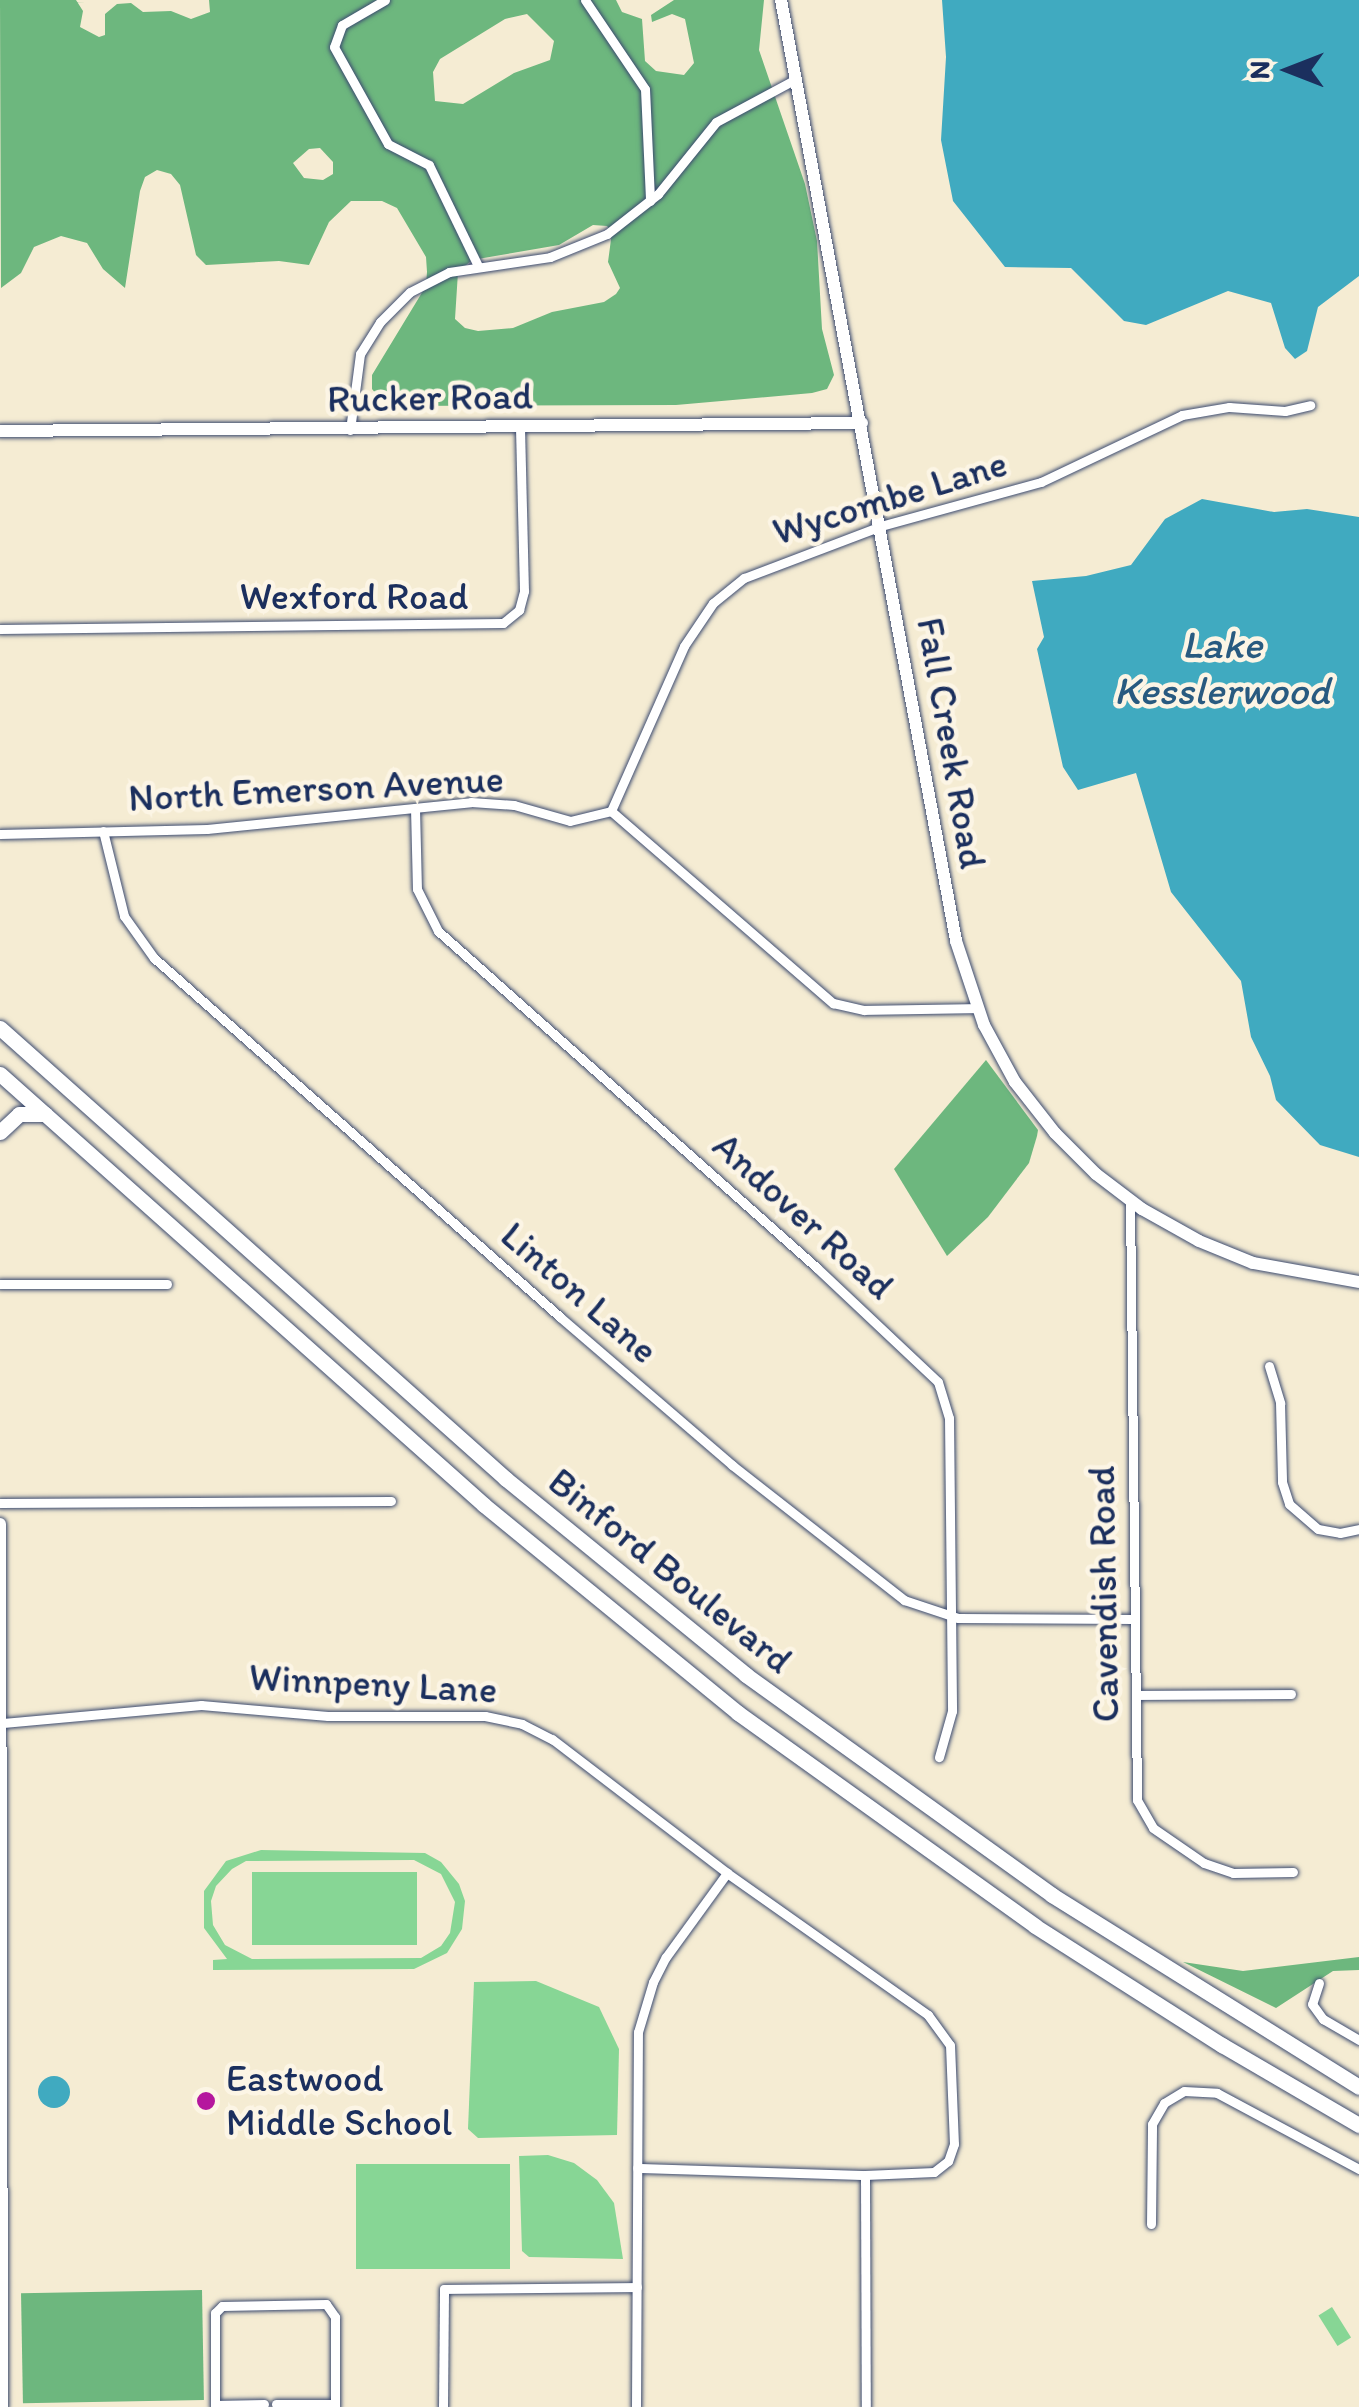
<!DOCTYPE html>
<html>
<head>
<meta charset="utf-8">
<style>
	body { margin:0 }
	#map { position:relative; width:1359px; height:2407px; overflow:hidden; background:#f5ecd3; font-family:Itim,sans-serif }
	div>[style] { position:absolute }
	.green>* { inset:0; background:#87d695; transform-origin:0 0 }
	.forest>* { inset:0; background:#6db77e; transform-origin:0 0 }
	.water>* { inset:0; background:#40aac0 }
	.round { border-radius:50% }
	.roads { filter:drop-shadow(0 0 2px #3c4b70) drop-shadow(0 0 2px #3c4b70) }
	.street>* { height:9px; margin:-4.5px; padding:0 4.5px; transform-origin:4.5px; border-radius:4.5px; background:#fff }
	.secondary>* { height:12px; margin:-6px; padding:0 6px; transform-origin:6px; border-radius:6px; background:#fff }
	.primary>* { height:15px; margin:-7.5px; padding:0 7.5px; transform-origin:7.5px; border-radius:7.5px; background:#fff }
	.dots>* { width:28px; height:28px; translate:-50% -50%; box-sizing:border-box; border:5px solid #fcf5e5; border-radius:50% }
	span { translate:-50% -50%; white-space:nowrap; text-align:center; line-height:1.15; -webkit-text-stroke:9px #fcf5e5; paint-order:stroke }
	.street-label { font-size:38px; color:#1b2f5e }
	.poi-label { font-size:38px; color:#1b2f5e }
	.left { translate:0 -50%; text-align:left }
	.water-label { font-size:40px; color:#285a80; font-style:italic }
	.north { position:absolute; left:1239px; top:20px; width:100px; height:100px; -webkit-text-stroke:8px #fcf5e5; paint-order:stroke; rotate:270deg; font-size:28px; font-weight:700; line-height:40px; text-align:center; color:#1b2f5e }
	.north::after { content:''; display:block; margin:auto; width:35px; height:45px; background:#1b2f5e; clip-path:polygon(50% 0,100% 100%,50% 72%,0 100%) }
</style>
</head>
<body>
<div id="map">
	<div class="green">
		<div style="clip-path:polygon(evenodd,261px 1850px,425px 1853px,441px 1862px,459px 1884px,465px 1901px,462px 1929px,447px 1953px,414px 1969px,213px 1970px,213px 1960px,227px 1959px,204px 1928px,204px 1891px,226px 1861px,261px 1850px,414px 1860px,441px 1874px,455px 1902px,450px 1933px,441px 1946px,421px 1958px,252px 1959px,225px 1945px,213px 1925px,211px 1901px,216px 1886px,232px 1869px,246px 1861px,414px 1860px)"></div>
		<div style="left:252px;top:1872px;width:165px;height:73px"></div>
		<div style="clip-path:polygon(536px 1981px,599px 2007px,619px 2049px,617px 2135px,478px 2138px,468px 2129px,474px 1982px)"></div>
		<div style="clip-path:polygon(548px 2155px,574px 2163px,597px 2180px,614px 2203px,623px 2259px,529px 2257px,522px 2251px,519px 2156px)"></div>
		<div style="left:356px;top:2164px;width:154px;height:105px"></div>
		<div style="left:1332px;top:2307px;width:36px;height:16px;rotate:58deg"></div>
	</div>
	<div class="forest">
		<div style="clip-path:polygon(evenodd,0 0,76px 0,83px 11px,80px 27px,99px 37px,105px 35px,105px 14px,117px 4px,131px 3px,143px 12px,171px 11px,191px 19px,210px 12px,209px 0,616px 0,622px 12px,642px 19px,645px 61px,656px 71px,684px 75px,694px 63px,685px 19px,672px 14px,652px 22px,651px 15px,674px 0,764px 0,759px 50px,805px 184px,817px 241px,822px 329px,834px 375px,827px 389px,812px 393px,676px 405px,394px 406px,381px 400px,372px 389px,372px 375px,426px 286px,427px 272px,426px 257px,397px 208px,382px 201px,351px 201px,329px 222px,309px 265px,279px 261px,206px 265px,196px 255px,180px 185px,171px 174px,157px 170px,145px 177px,140px 191px,125px 288px,103px 269px,87px 243px,61px 236px,34px 247px,21px 273px,1px 288px,0 0,527px 14px,554px 41px,550px 60px,514px 73px,463px 104px,435px 101px,433px 72px,440px 59px,505px 19px,527px 14px,0 0,320px 148px,333px 162px,333px 174px,323px 180px,304px 178px,293px 163px,309px 149px,320px 148px,0 0,593px 225px,607px 226px,612px 232px,608px 262px,620px 288px,616px 294px,604px 302px,552px 312px,513px 328px,478px 331px,465px 328px,455px 319px,458px 272px,472px 260px,559px 245px,593px 225px)"></div>
		<div style="clip-path:polygon(986px 1060px,1038px 1130px,1037px 1136px,1029px 1163px,988px 1217px,947px 1256px,894px 1169px)"></div>
		<div style="clip-path:polygon(1359px 1957px,1359px 1970px,1333px 1971px,1276px 2008px,1183px 1962px,1243px 1971px)"></div>
		<div style="left:202px;top:2290px;width:110px;height:181px;rotate:89deg"></div>
	</div>
	<div class="water">
		<div style="clip-path:polygon(942px 0,1359px 0,1359px 276px,1318px 307px,1307px 351px,1295px 359px,1285px 348px,1271px 303px,1228px 291px,1146px 325px,1124px 321px,1071px 268px,1005px 267px,953px 201px,941px 140px,946px 57px)"></div>
		<div style="clip-path:polygon(1202px 499px,1274px 512px,1307px 509px,1359px 517px,1359px 1157px,1320px 1145px,1276px 1100px,1270px 1076px,1251px 1037px,1241px 981px,1171px 892px,1136px 773px,1078px 790px,1063px 767px,1037px 649px,1044px 637px,1032px 581px,1086px 576px,1131px 565px,1165px 519px)"></div>
		<div class="round" style="left:38px;top:2076px;width:32px;height:32px"></div>
	</div>
	<div class="roads">
		<div class="street">
			<div style="left:385px;top:0;width:50px;rotate:149.8deg"></div>
			<div style="left:342px;top:25px;width:23px;rotate:110deg"></div>
			<div style="left:334px;top:47px;width:111px;rotate:60.9deg"></div>
			<div style="left:388px;top:144px;width:46px;rotate:27.1deg"></div>
			<div style="left:429px;top:165px;width:112px;rotate:64.1deg"></div>
			<div style="left:585px;top:0;width:107px;rotate:56deg"></div>
			<div style="left:645px;top:89px;width:112px;rotate:87.4deg"></div>
			<div style="left:350px;top:430px;width:77px;rotate:-82.5deg"></div>
			<div style="left:360px;top:354px;width:38px;rotate:-58deg"></div>
			<div style="left:380px;top:322px;width:42px;rotate:-45deg"></div>
			<div style="left:410px;top:292px;width:44px;rotate:-27.1deg"></div>
			<div style="left:449px;top:272px;width:102px;rotate:-8.4deg"></div>
			<div style="left:550px;top:257px;width:61px;rotate:-22deg"></div>
			<div style="left:607px;top:234px;width:65px;rotate:-38.1deg"></div>
			<div style="left:658px;top:194px;width:92px;rotate:-51.1deg"></div>
			<div style="left:716px;top:122px;width:91px;rotate:-28.3deg"></div>
			<div style="left:0;top:629px;width:503px;rotate:-0.68deg"></div>
			<div style="left:503px;top:623px;width:21px;rotate:-39deg"></div>
			<div style="left:519px;top:610px;width:20px;rotate:-75deg"></div>
			<div style="left:524px;top:591px;width:164px;rotate:-91.4deg"></div>
			<div style="left:415px;top:808px;width:81px;rotate:88.6deg"></div>
			<div style="left:417px;top:889px;width:47px;rotate:63.4deg"></div>
			<div style="left:438px;top:931px;width:507px;rotate:41.64deg"></div>
			<div style="left:817px;top:1268px;width:166px;rotate:43.3deg"></div>
			<div style="left:938px;top:1382px;width:38px;rotate:73deg"></div>
			<div style="left:949px;top:1418px;width:293px;rotate:89.4deg"></div>
			<div style="left:952px;top:1711px;width:48px;rotate:105.8deg"></div>
			<div style="left:611px;top:811px;width:180px;rotate:-66.1deg"></div>
			<div style="left:684px;top:646px;width:52px;rotate:-56deg"></div>
			<div style="left:713px;top:603px;width:40px;rotate:-39deg"></div>
			<div style="left:744px;top:578px;width:147px;rotate:-20.8deg"></div>
			<div style="left:881px;top:526px;width:166px;rotate:-15.4deg"></div>
			<div style="left:1041px;top:482px;width:156px;rotate:-25.4deg"></div>
			<div style="left:1182px;top:415px;width:48px;rotate:-9.7deg"></div>
			<div style="left:1229px;top:407px;width:56px;rotate:4.1deg"></div>
			<div style="left:1285px;top:411px;width:26px;rotate:-13deg"></div>
			<div style="left:103px;top:831px;width:88px;rotate:76.1deg"></div>
			<div style="left:124px;top:916px;width:52px;rotate:54.5deg"></div>
			<div style="left:154px;top:958px;width:542px;rotate:41.48deg"></div>
			<div style="left:560px;top:1317px;width:227px;rotate:40.7deg"></div>
			<div style="left:732px;top:1465px;width:219px;rotate:38.1deg"></div>
			<div style="left:904px;top:1600px;width:57px;rotate:18.4deg"></div>
			<div style="left:958px;top:1618px;width:176px;rotate:0.3deg"></div>
			<div style="left:0;top:834px;width:207px;rotate:-1.4deg"></div>
			<div style="left:207px;top:829px;width:265px;rotate:-5.8deg"></div>
			<div style="left:471px;top:802px;width:43px;rotate:4deg"></div>
			<div style="left:514px;top:805px;width:58px;rotate:15.9deg"></div>
			<div style="left:570px;top:821px;width:42px;rotate:-13.7deg"></div>
			<div style="left:611px;top:811px;width:294px;rotate:40.9deg"></div>
			<div style="left:833px;top:1003px;width:32px;rotate:13deg"></div>
			<div style="left:864px;top:1010px;width:114px;rotate:-1deg"></div>
			<div style="left:1130px;top:1201px;width:599px;rotate:89.33deg"></div>
			<div style="left:1137px;top:1800px;width:32px;rotate:60deg"></div>
			<div style="left:1153px;top:1828px;width:62px;rotate:34.5deg"></div>
			<div style="left:1204px;top:1863px;width:31px;rotate:19deg"></div>
			<div style="left:1233px;top:1873px;width:60px;rotate:-1deg"></div>
			<div style="left:0;top:1284px;width:167px"></div>
			<div style="left:1269px;top:1366px;width:39px;rotate:73deg"></div>
			<div style="left:1280px;top:1403px;width:79px;rotate:88.5deg"></div>
			<div style="left:1282px;top:1482px;width:23px;rotate:72deg"></div>
			<div style="left:1289px;top:1504px;width:38px;rotate:41deg"></div>
			<div style="left:1318px;top:1529px;width:22px;rotate:10deg"></div>
			<div style="left:1340px;top:1533px;width:19px;rotate:-12deg"></div>
			<div style="left:0;top:1503px;width:391px;rotate:-0.3deg"></div>
			<div style="left:1136px;top:1695px;width:155px;rotate:-0.4deg"></div>
			<div style="left:3px;top:1723px;width:199px;rotate:-5.2deg"></div>
			<div style="left:201px;top:1705px;width:127px;rotate:5deg"></div>
			<div style="left:328px;top:1716px;width:157px"></div>
			<div style="left:485px;top:1716px;width:38px;rotate:12deg"></div>
			<div style="left:522px;top:1724px;width:34px;rotate:27deg"></div>
			<div style="left:552px;top:1739px;width:220px;rotate:37.4deg"></div>
			<div style="left:727px;top:1873px;width:246px;rotate:35.2deg"></div>
			<div style="left:928px;top:2015px;width:37px;rotate:54deg"></div>
			<div style="left:950px;top:2045px;width:99px;rotate:87.7deg"></div>
			<div style="left:954px;top:2144px;width:18px;rotate:109deg"></div>
			<div style="left:948px;top:2161px;width:18px;rotate:142deg"></div>
			<div style="left:934px;top:2172px;width:69px;rotate:177.5deg"></div>
			<div style="left:865px;top:2175px;width:228px;rotate:-178.2deg"></div>
			<div style="left:1319px;top:1983px;width:22px;rotate:108deg"></div>
			<div style="left:1312px;top:2004px;width:19px;rotate:54deg"></div>
			<div style="left:1323px;top:2019px;width:42px;rotate:30.3deg"></div>
			<div style="left:865px;top:2175px;width:232px;rotate:89.8deg"></div>
			<div style="left:1151px;top:2224px;width:100px;rotate:-89.4deg"></div>
			<div style="left:1152px;top:2124px;width:24px;rotate:-60deg"></div>
			<div style="left:1164px;top:2103px;width:23px;rotate:-31deg"></div>
			<div style="left:1184px;top:2091px;width:33px;rotate:3deg"></div>
			<div style="left:1217px;top:2093px;width:161px;rotate:28.2deg"></div>
			<div style="left:276px;top:2404px;width:59px"></div>
			<div style="left:215px;top:2405px;width:49px;rotate:-1.2deg"></div>
			<div style="left:215px;top:2407px;width:94px;rotate:-90deg"></div>
			<div style="left:215px;top:2313px;width:10px;rotate:-45deg"></div>
			<div style="left:222px;top:2306px;width:104px;rotate:-1.1deg"></div>
			<div style="left:326px;top:2304px;width:16px;rotate:55deg"></div>
			<div style="left:335px;top:2317px;width:90px;rotate:90deg"></div>
			<div style="left:443px;top:2407px;width:118px;rotate:-89.5deg"></div>
			<div style="left:444px;top:2289px;width:193px;rotate:-0.6deg"></div>
			<div style="left:636px;top:2407px;width:375px;rotate:-89.7deg"></div>
			<div style="left:638px;top:2032px;width:52px;rotate:-73.3deg"></div>
			<div style="left:653px;top:1982px;width:28px;rotate:-63deg"></div>
			<div style="left:666px;top:1957px;width:104px;rotate:-54deg"></div>
		</div>
		<div class="secondary">
			<div style="left:781px;top:0;width:957px;rotate:79.46deg"></div>
			<div style="left:956px;top:941px;width:89px;rotate:71.6deg"></div>
			<div style="left:984px;top:1025px;width:65px;rotate:61.5deg"></div>
			<div style="left:1015px;top:1082px;width:65px;rotate:51.9deg"></div>
			<div style="left:1055px;top:1133px;width:58px;rotate:45deg"></div>
			<div style="left:1096px;top:1174px;width:58px;rotate:37.3deg"></div>
			<div style="left:1142px;top:1209px;width:65px;rotate:29.3deg"></div>
			<div style="left:1199px;top:1241px;width:58px;rotate:22.2deg"></div>
			<div style="left:1253px;top:1263px;width:108px;rotate:10.2deg"></div>
			<div style="left:0;top:431px;width:862px;rotate:-0.53deg"></div>
			<div style="left:0;top:1524px;width:883px;rotate:89.87deg"></div>
		</div>
		<div class="primary">
			<div style="left:0;top:1028px;width:678px;rotate:41.71deg"></div>
			<div style="left:506px;top:1479px;width:310px;rotate:39.2deg"></div>
			<div style="left:746px;top:1675px;width:377px;rotate:35.7deg"></div>
			<div style="left:1052px;top:1895px;width:362px;rotate:32deg"></div>
			<div style="left:0;top:1074px;width:648px;rotate:41.68deg"></div>
			<div style="left:484px;top:1505px;width:328px;rotate:39.3deg"></div>
			<div style="left:738px;top:1713px;width:365px;rotate:35.6deg"></div>
			<div style="left:1035px;top:1926px;width:222px;rotate:32.5deg"></div>
			<div style="left:1222px;top:2045px;width:159px;rotate:30.3deg"></div>
			<div style="left:0;top:1132px;width:26px;rotate:-43deg"></div>
			<div style="left:19px;top:1114px;width:26px"></div>
		</div>
	</div>
	<div class="dots">
		<div style="left:206px;top:2101px;background:#b5179e"></div>
	</div>
	<div class="street-label">
		<span style="left:430px;top:398px;rotate:-1deg">Rucker Road</span>
		<span style="left:890px;top:498px;rotate:-17deg">Wycombe Lane</span>
		<span style="left:354px;top:597px">Wexford Road</span>
		<span style="left:951px;top:743px;rotate:80deg">Fall Creek Road</span>
		<span style="left:316px;top:789px;rotate:-3deg">North Emerson Avenue</span>
		<span style="left:803px;top:1216px;rotate:42deg">Andover Road</span>
		<span style="left:579px;top:1293px;rotate:41deg">Linton Lane</span>
		<span style="left:670px;top:1571px;rotate:39deg">Binford Boulevard</span>
		<span style="left:1104px;top:1594px;rotate:-91deg">Cavendish Road</span>
		<span style="left:373px;top:1684px;rotate:3deg">Winnpeny Lane</span>
	</div>
	<div class="poi-label">
		<span class="left" style="left:226px;top:2101px">Eastwood<br>Middle School</span>
	</div>
	<div class="water-label">
		<span style="left:1222px;top:667px">Lake<br>Kesslerwood</span>
	</div>
	<div class="north">N</div>
</div>
</body>
</html>
